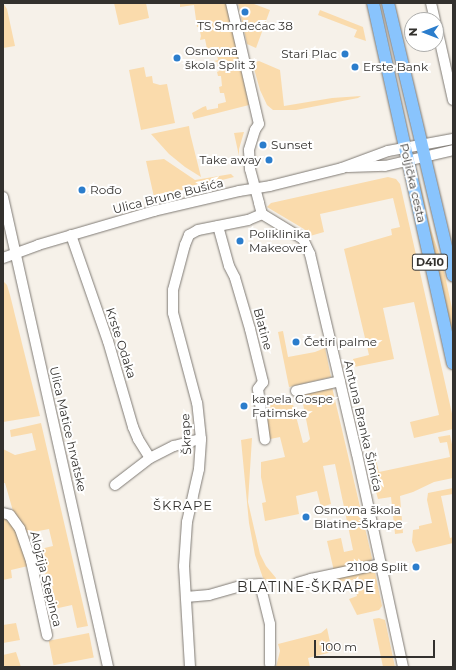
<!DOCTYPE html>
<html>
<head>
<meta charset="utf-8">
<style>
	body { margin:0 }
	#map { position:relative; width:456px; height:670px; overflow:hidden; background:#f6f1e9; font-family:Montserrat,sans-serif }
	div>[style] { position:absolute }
	.green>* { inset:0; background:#fadbac; transform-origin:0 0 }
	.roads { filter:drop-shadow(0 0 1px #7f7a74) drop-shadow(0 0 1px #7f7a74) }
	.minor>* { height:10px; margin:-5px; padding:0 5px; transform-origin:5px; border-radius:5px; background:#fff }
	.major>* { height:12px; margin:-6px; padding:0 6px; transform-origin:6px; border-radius:6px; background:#89c4fd }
	.dots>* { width:11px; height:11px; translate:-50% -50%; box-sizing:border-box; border:2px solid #fff; border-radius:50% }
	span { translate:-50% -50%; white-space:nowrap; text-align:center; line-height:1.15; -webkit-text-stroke:4px #fff; paint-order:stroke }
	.shield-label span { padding:1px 3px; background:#fff; border:1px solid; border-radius:3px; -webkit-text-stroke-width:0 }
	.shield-label { font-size:11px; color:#33312e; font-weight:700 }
	.poi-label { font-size:12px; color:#33312e }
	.left { translate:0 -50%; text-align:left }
	.right { translate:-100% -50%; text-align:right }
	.street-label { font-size:12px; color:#33312e }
	.neighbourhood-label { font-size:13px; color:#33312e; letter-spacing:1px }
	.quarter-label { font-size:14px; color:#33312e; letter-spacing:1px }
	.frame { position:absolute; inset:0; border:4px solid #33312e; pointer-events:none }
	.north { position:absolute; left:404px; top:12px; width:40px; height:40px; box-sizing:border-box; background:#fff; border:1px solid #adadab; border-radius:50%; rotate:270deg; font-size:11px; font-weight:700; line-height:16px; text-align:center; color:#33312e }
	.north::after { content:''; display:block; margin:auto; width:14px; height:18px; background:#2b7dcc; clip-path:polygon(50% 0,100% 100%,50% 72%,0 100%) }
	.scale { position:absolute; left:314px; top:640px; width:121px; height:18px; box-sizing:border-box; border:2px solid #33312e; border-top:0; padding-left:5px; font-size:12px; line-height:14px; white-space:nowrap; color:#33312e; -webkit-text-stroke:3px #fff; paint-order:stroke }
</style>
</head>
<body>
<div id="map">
	<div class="green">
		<div style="clip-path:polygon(3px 3px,7px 9px,15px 46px,3px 48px)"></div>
		<div style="clip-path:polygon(114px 3px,146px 3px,149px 18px,119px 25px)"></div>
		<div style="clip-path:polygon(180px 3px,226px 3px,249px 105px,194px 119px,192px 113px,203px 107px,206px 106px,207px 110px,218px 108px,218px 104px,226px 102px,224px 93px,220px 93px,219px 87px,222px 86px,221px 76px,218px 76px,217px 72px,219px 71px,217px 62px,214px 61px,218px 60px,216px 51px,205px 53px,205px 49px,207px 49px,205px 39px,200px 40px,201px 36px,199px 27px,197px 27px,194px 5px,180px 7px)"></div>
		<div style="clip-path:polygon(238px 3px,251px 3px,270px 10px,256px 48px,247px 44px)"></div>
		<div style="clip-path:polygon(320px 10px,363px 27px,366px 41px,354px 37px,357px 30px,318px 15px)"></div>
		<div style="clip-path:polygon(259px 61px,280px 70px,284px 106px,332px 98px,361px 96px,358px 98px,296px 110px,273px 110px,267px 105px,260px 90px,253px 65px,255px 62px)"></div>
		<div style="clip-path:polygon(144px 67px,146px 77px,152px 76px,153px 83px,160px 85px,167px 84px,175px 123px,141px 130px,129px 70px)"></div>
		<div style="clip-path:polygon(189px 126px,190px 133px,201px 177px,185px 167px,169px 154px,151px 134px)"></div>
		<div style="clip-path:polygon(244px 132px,239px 149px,239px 156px,234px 133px)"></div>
		<div style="clip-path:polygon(164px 159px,195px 180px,231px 174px,234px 177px,154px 197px,146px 161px)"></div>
		<div style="clip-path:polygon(388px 177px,396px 179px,400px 184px,453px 418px,453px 429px,414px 438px,410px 422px,439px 415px,414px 302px,383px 308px,394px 359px,354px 367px,353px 359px,369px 355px,344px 249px,392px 235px,391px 229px,400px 227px,393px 198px,320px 214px,324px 232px,310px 236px,304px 229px,267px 207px,271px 203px)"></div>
		<div style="clip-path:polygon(420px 183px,431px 230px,442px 262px,453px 313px,453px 342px,417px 184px)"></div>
		<div style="clip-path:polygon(3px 281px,7px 285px,10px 295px,40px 416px,3px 422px)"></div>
		<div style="clip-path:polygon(283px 331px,288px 357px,315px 352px,325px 348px,331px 377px,289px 387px,278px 332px)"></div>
		<div style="clip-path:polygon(332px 387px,372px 558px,371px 563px,334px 571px,327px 541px,341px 538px,344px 552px,353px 550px,335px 464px,323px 466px,331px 504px,321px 507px,317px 491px,296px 496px,299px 514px,265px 521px,262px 503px,266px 502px,261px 477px,261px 462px,285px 457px,280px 437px,270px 439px,267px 428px,268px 399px,291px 397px,303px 443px,307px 442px,310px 439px,301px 394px)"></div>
		<div style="clip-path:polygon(41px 423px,88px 626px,77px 628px,72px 605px,54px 609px,43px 564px,37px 565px,32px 551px,53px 546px,49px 529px,28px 533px,13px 511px,5px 483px,3px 483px,3px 449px,15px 455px,36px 450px,32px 433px,11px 437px,10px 430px)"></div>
		<div style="clip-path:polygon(450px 435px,453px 449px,453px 478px,434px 482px,413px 492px,400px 496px,403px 533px,395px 534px,391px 497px,378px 499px,367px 458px,375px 456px,379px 472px,450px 457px,447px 442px,440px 443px,438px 437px)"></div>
		<div style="clip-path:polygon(252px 438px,248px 502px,260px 554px,266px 566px,276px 578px,275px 581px,265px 581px,263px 578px,255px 555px,249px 523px,241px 440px)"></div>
		<div style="clip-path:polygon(453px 488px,453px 494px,441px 496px,450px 538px,453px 537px,453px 543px,416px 552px,412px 542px,413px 530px,419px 529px,419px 526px,432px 523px,427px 500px,428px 493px)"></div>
		<div style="clip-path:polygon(3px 518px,7px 519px,15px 529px,28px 566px,11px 570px,12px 578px,3px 580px)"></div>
		<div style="clip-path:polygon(372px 570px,375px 572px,382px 606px,379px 610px,357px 615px,349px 599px,357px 596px,353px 580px,335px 582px,326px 586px,329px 579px)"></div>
		<div style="clip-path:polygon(379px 618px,385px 620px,395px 667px,383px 667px,373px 619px)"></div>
		<div style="clip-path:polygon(16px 623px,20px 640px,3px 643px,3px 625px)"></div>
		<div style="clip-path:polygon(327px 628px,332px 652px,308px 658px,310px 667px,276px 667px,280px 651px,278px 644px,321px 633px)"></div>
		<div style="left:89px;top:633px;width:25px;height:41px;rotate:79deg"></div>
		<div style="clip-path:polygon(16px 652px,21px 667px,3px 667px,3px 655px)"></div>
	</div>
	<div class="roads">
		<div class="minor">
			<div style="left:231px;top:3px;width:124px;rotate:77deg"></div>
			<div style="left:259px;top:124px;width:7px;rotate:124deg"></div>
			<div style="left:255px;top:130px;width:21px;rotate:107deg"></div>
			<div style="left:249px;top:150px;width:19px;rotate:87deg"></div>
			<div style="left:250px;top:169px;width:35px;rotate:75deg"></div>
			<div style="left:259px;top:203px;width:11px;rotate:75deg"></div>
			<div style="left:262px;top:214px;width:48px;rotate:31.4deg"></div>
			<div style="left:303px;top:239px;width:17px;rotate:65deg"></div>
			<div style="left:310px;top:254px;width:205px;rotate:76.8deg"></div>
			<div style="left:357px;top:454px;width:218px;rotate:77.8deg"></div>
			<div style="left:431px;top:3px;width:17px;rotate:77deg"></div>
			<div style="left:436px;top:24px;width:78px;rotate:77.4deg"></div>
			<div style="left:348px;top:167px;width:37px;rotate:-2deg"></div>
			<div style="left:385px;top:166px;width:70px;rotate:-13.2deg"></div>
			<div style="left:3px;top:197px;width:482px;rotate:77.4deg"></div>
			<div style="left:218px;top:226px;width:41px;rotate:74.6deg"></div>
			<div style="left:229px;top:266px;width:13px;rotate:63deg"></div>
			<div style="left:235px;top:278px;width:53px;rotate:73.6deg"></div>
			<div style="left:250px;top:329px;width:55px;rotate:76.2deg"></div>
			<div style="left:263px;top:382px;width:9px;rotate:126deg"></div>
			<div style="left:258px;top:389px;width:51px;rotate:82.2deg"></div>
			<div style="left:71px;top:235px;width:112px;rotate:70.8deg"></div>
			<div style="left:108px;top:341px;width:90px;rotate:73.8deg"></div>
			<div style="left:133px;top:427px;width:13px;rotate:67deg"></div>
			<div style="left:138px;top:439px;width:22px;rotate:58deg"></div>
			<div style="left:150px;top:458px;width:27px;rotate:-27deg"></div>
			<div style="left:174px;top:446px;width:28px;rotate:-15deg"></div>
			<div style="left:3px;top:258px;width:37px;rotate:-20deg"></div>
			<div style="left:38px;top:245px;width:121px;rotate:-16.3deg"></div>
			<div style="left:154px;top:211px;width:87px;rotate:-13.2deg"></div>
			<div style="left:239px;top:191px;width:31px;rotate:-9deg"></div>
			<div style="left:270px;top:186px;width:74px;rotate:-14deg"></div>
			<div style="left:342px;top:168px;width:49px;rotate:-20.3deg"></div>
			<div style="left:388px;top:151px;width:66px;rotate:-10.5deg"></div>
			<div style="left:296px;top:391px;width:45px;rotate:-12.8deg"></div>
			<div style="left:115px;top:485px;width:44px;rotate:-37.6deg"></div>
			<div style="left:3px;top:513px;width:7px;rotate:16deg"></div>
			<div style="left:10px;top:515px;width:17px;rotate:54deg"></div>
			<div style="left:20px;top:529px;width:34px;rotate:71deg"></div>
			<div style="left:31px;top:561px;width:76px;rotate:77.8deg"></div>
			<div style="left:297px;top:583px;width:15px;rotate:-16deg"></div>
			<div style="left:311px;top:579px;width:72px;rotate:-12.1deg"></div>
			<div style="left:186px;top:597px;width:23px;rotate:-5deg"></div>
			<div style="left:209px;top:595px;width:36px;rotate:-16deg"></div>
			<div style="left:244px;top:585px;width:16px;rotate:-4deg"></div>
			<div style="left:260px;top:584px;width:41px;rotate:76deg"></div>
			<div style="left:270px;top:624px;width:40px;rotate:90deg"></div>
			<div style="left:190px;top:667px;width:101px;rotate:-93.4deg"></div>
			<div style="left:184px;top:566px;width:44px;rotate:-86.1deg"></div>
			<div style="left:187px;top:522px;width:54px;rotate:-77.2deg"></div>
			<div style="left:199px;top:469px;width:30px;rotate:-86deg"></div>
			<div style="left:201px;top:439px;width:36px;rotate:-96deg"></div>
			<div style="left:197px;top:403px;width:93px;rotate:-104.9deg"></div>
			<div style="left:173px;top:313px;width:23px;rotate:-90deg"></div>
			<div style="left:173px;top:290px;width:47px;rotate:-75.1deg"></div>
			<div style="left:185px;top:245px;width:11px;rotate:-68deg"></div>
			<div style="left:189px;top:235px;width:10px;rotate:-29deg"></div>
			<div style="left:198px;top:230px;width:51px;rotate:-11.3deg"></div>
			<div style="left:248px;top:220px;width:15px;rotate:-23deg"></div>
		</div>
		<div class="major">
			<div style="left:373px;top:3px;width:369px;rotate:77.5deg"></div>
			<div style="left:388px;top:3px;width:280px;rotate:76.6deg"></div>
		</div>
	</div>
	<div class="dots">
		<div style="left:245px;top:12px;background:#2b7dcc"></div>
		<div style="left:345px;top:54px;background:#2b7dcc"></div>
		<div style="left:177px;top:58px;background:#2b7dcc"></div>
		<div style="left:355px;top:67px;background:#2b7dcc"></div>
		<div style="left:263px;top:145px;background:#2b7dcc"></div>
		<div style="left:269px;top:160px;background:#2b7dcc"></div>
		<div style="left:82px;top:190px;background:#2b7dcc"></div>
		<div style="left:240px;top:241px;background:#2b7dcc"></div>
		<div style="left:296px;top:342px;background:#2b7dcc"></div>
		<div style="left:244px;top:406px;background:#2b7dcc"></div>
		<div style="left:306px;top:517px;background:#2b7dcc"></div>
		<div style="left:416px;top:567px;background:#2b7dcc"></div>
	</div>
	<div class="shield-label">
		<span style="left:430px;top:262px">D410</span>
	</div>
	<div class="poi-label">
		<span style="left:245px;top:26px">TS Smrdećac 38</span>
		<span class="left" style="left:185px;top:58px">Osnovna<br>škola Split 3</span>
		<span class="right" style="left:337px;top:54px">Stari Plac</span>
		<span class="left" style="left:363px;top:67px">Erste Bank</span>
		<span class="left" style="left:271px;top:145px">Sunset</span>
		<span class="right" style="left:261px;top:160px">Take away</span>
		<span class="left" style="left:90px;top:190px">Rođo</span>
		<span class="left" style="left:249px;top:241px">Poliklinika<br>Makeover</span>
		<span class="left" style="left:304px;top:342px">Četiri palme</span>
		<span class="left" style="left:252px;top:406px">kapela Gospe<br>Fatimske</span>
		<span class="left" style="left:314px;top:517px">Osnovna škola<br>Blatine-Škrape</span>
		<span class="right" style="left:408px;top:567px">21108 Split</span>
	</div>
	<div class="street-label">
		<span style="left:413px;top:183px;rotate:77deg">Poljička cesta</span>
		<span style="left:168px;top:196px;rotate:-14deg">Ulica Brune Bušića</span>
		<span style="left:263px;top:329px;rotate:75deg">Blatine</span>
		<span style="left:121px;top:343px;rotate:72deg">Krste Odaka</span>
		<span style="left:363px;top:426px;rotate:77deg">Antuna Branka Šimića</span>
		<span style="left:68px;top:429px;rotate:77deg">Ulica Matice hrvatske</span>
		<span style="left:186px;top:434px;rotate:-93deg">Škrape</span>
		<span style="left:46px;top:579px;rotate:76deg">Alojzija Stepinca</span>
	</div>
	<div class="neighbourhood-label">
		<span style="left:183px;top:505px">ŠKRAPE</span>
	</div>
	<div class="quarter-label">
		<span style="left:306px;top:587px">BLATINE-ŠKRAPE</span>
	</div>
	<div class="frame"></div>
	<div class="north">N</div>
	<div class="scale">100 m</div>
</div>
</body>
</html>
